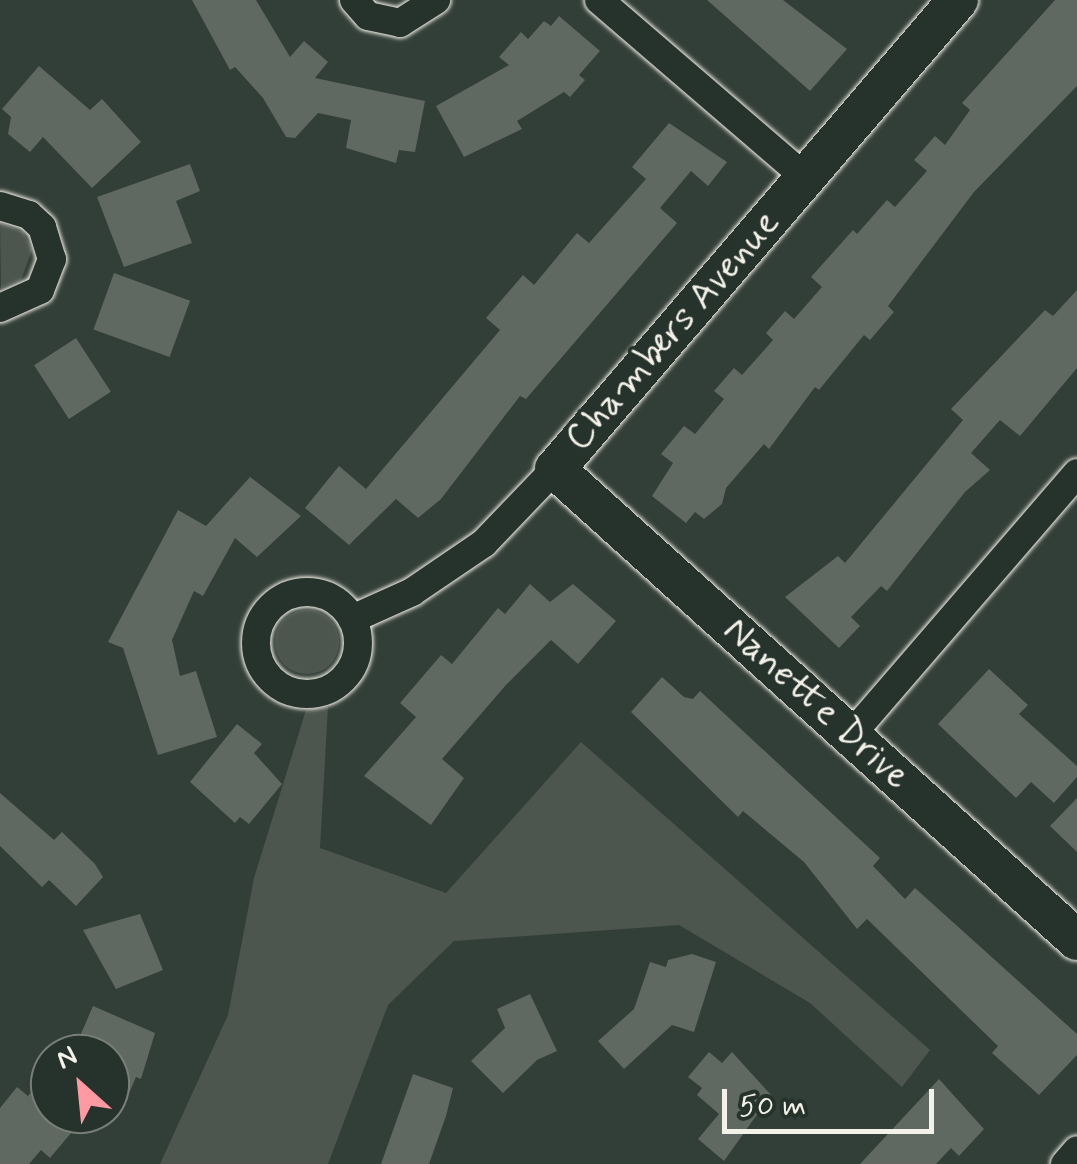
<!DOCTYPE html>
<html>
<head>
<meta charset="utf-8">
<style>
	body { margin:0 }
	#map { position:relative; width:1077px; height:1164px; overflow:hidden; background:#323e38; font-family:Mynerve,sans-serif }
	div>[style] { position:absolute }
	.green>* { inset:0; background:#4c564f }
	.round { border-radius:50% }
	.building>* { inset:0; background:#5f6861; transform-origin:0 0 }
	.roads { filter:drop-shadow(0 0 2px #f4f1e8) drop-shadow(0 0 2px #f4f1e8) }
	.street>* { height:28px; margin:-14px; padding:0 14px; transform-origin:14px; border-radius:14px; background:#26332d }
	.street>.ring { margin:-14px; padding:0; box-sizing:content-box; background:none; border:28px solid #26332d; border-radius:50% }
	.secondary>* { height:40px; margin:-20px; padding:0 20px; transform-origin:20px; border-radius:20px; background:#26332d }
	span { translate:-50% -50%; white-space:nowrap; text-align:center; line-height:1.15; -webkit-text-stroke:8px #26332d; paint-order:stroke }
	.street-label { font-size:38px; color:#f4f1e8 }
	.north { position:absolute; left:30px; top:1034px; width:100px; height:100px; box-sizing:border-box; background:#26332d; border:2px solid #787f78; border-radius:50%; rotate:333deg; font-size:28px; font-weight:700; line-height:40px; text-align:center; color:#f4f1e8 }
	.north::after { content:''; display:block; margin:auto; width:35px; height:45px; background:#ff9aa2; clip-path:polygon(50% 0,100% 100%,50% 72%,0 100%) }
	.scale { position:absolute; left:722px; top:1089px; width:212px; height:45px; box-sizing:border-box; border:5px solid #f4f1e8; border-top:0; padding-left:12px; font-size:30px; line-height:35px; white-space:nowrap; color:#f4f1e8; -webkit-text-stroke:8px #26332d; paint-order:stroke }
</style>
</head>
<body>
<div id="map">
	<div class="green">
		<div style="clip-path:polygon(0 223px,23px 232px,32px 250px,21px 280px,1px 288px)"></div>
		<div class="round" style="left:275px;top:610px;width:64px;height:64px"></div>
		<div style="clip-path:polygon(328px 707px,320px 848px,446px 893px,581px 742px,930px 1050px,902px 1087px,810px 1003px,679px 925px,454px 941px,388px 1005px,328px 1164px,160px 1164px,228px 1015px,254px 878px,306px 710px)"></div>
	</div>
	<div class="building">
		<div style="clip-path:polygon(192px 0,256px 0,290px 57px,304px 41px,328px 62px,315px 78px,425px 101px,415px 152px,399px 150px,396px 163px,346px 148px,351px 120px,318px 113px,295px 138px,286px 137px,263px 98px,235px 67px,230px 70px)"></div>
		<div style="clip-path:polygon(707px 0,783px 0,847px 49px,810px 91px)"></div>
		<div style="clip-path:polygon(1055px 0,1077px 0,1077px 86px,974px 192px,888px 306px,894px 312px,870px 340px,864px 335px,819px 390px,815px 387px,769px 449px,764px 444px,726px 488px,722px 504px,704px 519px,695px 512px,686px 523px,652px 496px,673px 463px,661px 454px,684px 426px,695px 434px,724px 399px,714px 391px,734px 368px,742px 375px,773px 340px,766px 333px,785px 311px,794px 319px,822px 287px,811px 277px,853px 230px,857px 234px,887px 200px,895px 207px,927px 171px,914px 160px,935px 136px,945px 145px,970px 110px,962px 103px)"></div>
		<div style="clip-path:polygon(559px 16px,600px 51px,579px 75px,585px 80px,570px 97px,564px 92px,517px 121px,522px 129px,464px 157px,436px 106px,509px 65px,499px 57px,521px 32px,528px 39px,544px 21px,551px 26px)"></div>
		<div style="clip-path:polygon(39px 66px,90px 110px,102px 99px,141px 142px,92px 188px,43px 137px,30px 152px,8px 134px,11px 117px,2px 109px)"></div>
		<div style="clip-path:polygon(669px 123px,727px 162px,708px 186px,691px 171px,660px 208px,677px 223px,526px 399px,520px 396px,441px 499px,418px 518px,396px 499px,349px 545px,305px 508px,339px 466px,366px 489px,500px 330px,486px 318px,523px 275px,534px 285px,577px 233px,589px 243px,646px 179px,632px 167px)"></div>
		<div style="clip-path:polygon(190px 164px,200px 191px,176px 201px,192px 243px,124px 267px,97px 197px)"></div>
		<div style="left:114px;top:273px;width:81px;height:60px;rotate:20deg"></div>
		<div style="clip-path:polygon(1077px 290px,1077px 368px,1020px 436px,1000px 420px,971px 453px,990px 470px,965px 492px,887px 591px,881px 586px,851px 617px,860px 626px,839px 648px,785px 597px,838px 556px,845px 563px,963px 420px,951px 409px,1045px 310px,1053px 316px)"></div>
		<div style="left:76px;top:338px;width:64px;height:50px;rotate:57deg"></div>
		<div style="clip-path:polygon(250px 477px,301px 516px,257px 557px,235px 538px,203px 596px,194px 591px,172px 640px,180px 676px,196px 671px,217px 737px,158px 755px,123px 648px,108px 642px,178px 510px,206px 526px)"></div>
		<div style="clip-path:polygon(530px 584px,550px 602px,573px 584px,616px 621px,578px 664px,551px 640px,506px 685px,442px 759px,464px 778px,431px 825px,364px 776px,416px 717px,400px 703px,441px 655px,452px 664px,498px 608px,505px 614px)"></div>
		<div style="clip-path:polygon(989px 669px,1028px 705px,1019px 714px,1077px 766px,1077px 777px,1054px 803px,1031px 782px,1016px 798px,938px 724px)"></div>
		<div style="clip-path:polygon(662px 677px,684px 697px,693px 699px,700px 691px,880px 858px,873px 866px,905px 899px,915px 888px,1077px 1034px,1077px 1055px,1039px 1095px,992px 1053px,998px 1046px,867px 919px,857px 929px,804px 862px,743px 811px,738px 817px,631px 712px)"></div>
		<div style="clip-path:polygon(237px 724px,262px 744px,254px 753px,282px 784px,249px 824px,240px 817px,235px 823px,190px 782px)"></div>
		<div style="clip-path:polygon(0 793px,54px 840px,62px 832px,95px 864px,103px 877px,76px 906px,49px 880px,42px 887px,0 846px)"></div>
		<div style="clip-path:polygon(1077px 798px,1077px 852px,1050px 826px)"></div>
		<div style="clip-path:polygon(140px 914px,163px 970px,116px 989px,83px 930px)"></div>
		<div style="clip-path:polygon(692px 954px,716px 962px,694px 1032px,672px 1025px,624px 1069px,598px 1041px,634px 1009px,650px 962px,666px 967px,668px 960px)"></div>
		<div style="clip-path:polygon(530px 994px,557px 1051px,537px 1060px,503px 1093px,471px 1061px,505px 1028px,497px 1009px)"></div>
		<div style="clip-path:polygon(93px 1006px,155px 1033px,141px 1079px,136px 1077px,127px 1098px,110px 1090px,110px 1054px,93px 1054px,97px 1043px,80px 1036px)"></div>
		<div style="clip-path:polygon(709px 1052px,722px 1063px,732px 1052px,771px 1095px,724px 1161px,698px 1139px,719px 1114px,697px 1095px,702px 1088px,688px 1077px)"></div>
		<div style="clip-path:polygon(50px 1071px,50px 1114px,87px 1114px,50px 1158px,41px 1150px,29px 1164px,0 1164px,0 1108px,17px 1087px,28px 1096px)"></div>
		<div style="clip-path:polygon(413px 1074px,453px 1088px,446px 1116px,429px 1164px,381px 1164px)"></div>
		<div style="clip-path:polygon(939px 1079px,984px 1129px,959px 1156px,951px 1148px,936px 1164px,860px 1164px)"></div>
	</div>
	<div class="roads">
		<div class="street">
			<div style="left:354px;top:0;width:21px;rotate:49deg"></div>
			<div style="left:368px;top:16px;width:33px;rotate:12deg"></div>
			<div style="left:400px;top:23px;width:43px;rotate:-32.6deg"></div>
			<div style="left:599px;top:0;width:272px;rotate:40.7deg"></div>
			<div style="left:0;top:206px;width:30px;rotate:17deg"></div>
			<div style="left:29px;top:215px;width:18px;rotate:43deg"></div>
			<div style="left:42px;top:227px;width:34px;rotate:73deg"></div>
			<div style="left:52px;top:259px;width:33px;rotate:111deg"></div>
			<div style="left:40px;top:290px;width:44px;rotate:155.8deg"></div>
			<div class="ring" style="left:256px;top:592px;width:74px;height:74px"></div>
			<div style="left:352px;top:619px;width:66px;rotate:-24.2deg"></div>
			<div style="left:412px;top:592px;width:87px;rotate:-34.2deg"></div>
			<div style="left:484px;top:543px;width:103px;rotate:-46.2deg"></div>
			<div style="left:851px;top:735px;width:346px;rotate:-49.2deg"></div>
			<div style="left:1065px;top:1164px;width:18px;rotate:-49deg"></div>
		</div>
		<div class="secondary">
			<div style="left:958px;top:0;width:618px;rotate:130.67deg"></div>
			<div style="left:555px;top:469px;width:703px;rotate:42.06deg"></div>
		</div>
	</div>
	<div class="street-label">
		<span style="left:673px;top:331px;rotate:-49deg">Chambers Avenue</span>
		<span style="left:816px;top:704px;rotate:42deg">Nanette Drive</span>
	</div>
	<div class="north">N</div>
	<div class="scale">50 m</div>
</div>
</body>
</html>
